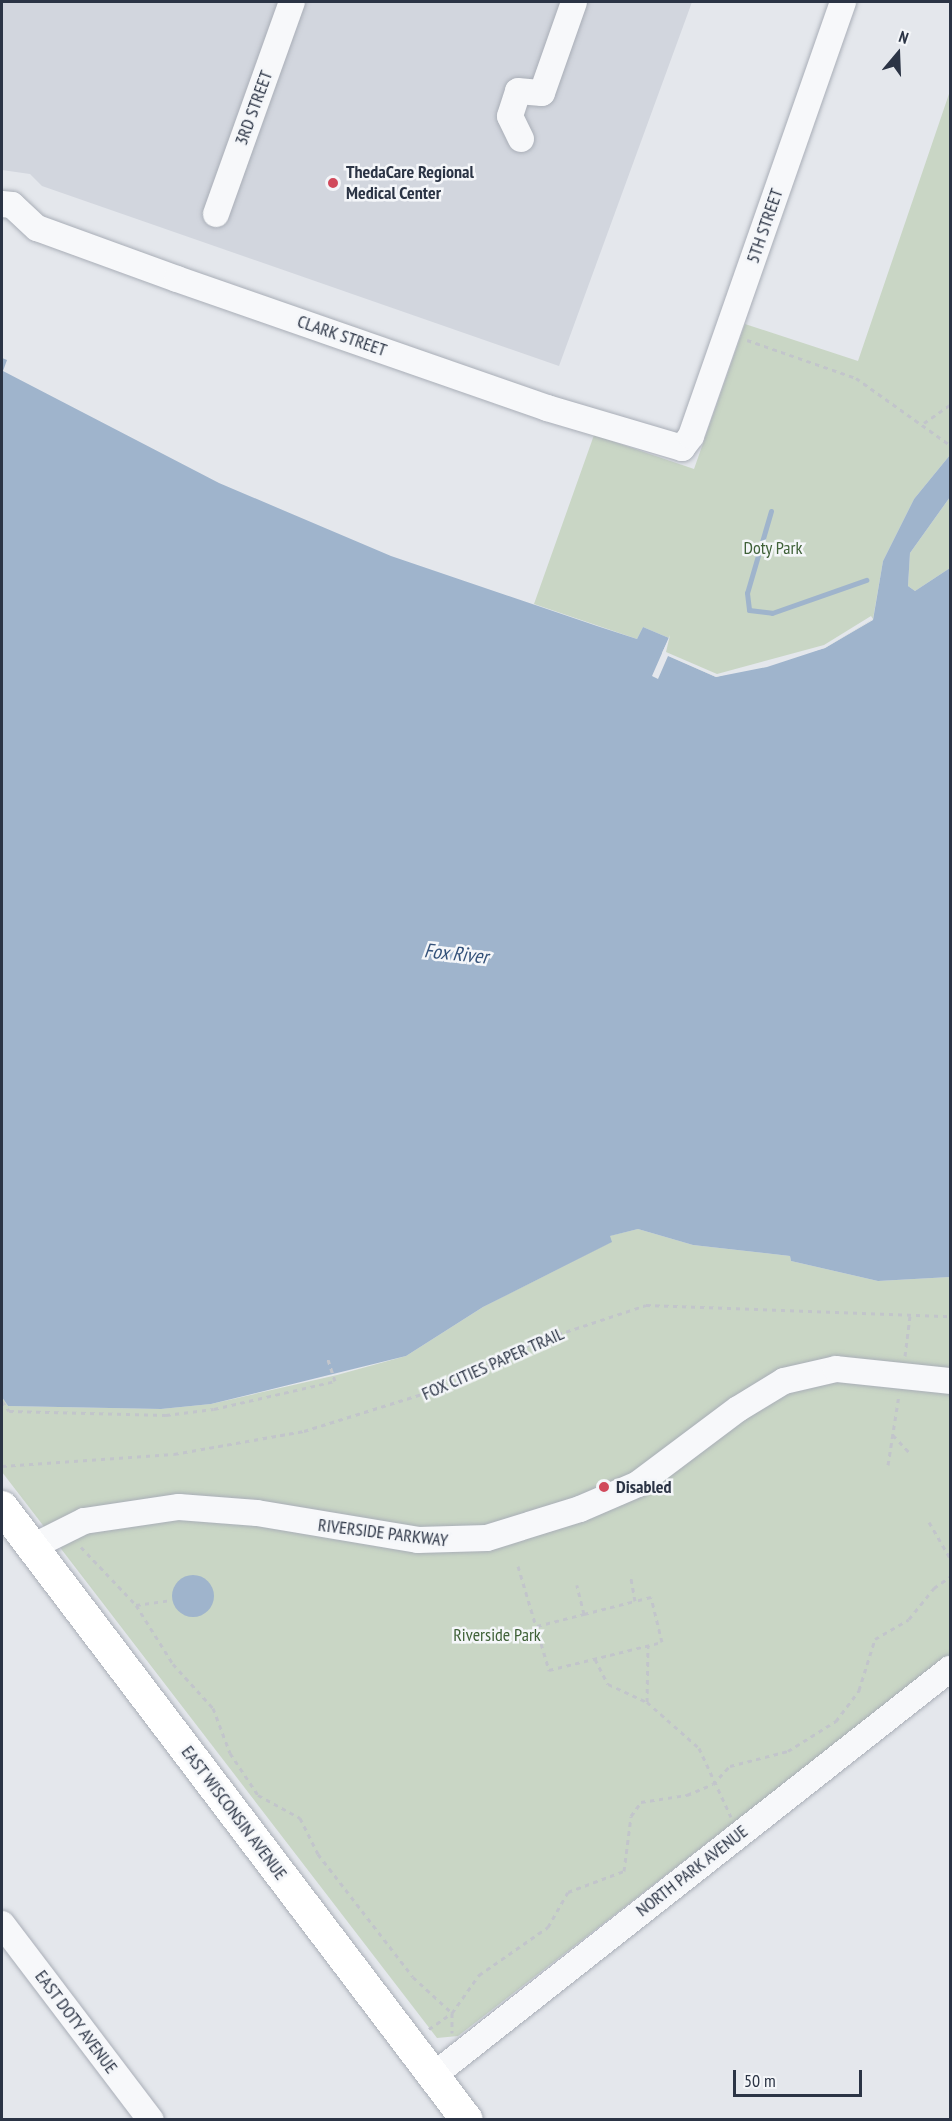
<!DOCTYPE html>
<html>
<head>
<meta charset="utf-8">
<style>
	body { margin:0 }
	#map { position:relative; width:952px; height:2121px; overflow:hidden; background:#e4e7ec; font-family:"PT Sans Narrow",sans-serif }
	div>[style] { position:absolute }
	.built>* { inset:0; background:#d2d6de }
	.green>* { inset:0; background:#c9d6c5 }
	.water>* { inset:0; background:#9fb4cc }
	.round { border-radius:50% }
	.pier>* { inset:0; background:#e4e7ec }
	.stream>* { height:5px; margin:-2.5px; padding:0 2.5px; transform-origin:2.5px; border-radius:2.5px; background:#9fb4cc }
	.path>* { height:3px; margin-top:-1.5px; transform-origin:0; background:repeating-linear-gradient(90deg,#c2c5cb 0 4.5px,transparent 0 9px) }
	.roads { filter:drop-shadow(0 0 2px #a9aeb7) drop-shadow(0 0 2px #a9aeb7) }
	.minor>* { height:26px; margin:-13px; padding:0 13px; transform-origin:13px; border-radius:13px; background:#f7f8fa }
	.major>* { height:32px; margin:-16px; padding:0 16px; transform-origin:16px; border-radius:16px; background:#fff }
	.dots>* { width:16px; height:16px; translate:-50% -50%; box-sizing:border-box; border:3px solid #f4f6f9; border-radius:50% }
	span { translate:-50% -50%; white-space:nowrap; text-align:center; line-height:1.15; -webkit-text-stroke:5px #f4f6f9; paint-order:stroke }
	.street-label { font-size:18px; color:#2b3445 }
	.poi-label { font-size:18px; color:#2b3445; font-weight:700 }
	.left { translate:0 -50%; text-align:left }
	.park-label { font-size:18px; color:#3f6138 }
	.water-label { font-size:20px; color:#34527a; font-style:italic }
	.frame { position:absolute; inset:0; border:3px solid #2b3445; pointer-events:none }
	.north { position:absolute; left:868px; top:24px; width:60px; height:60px; -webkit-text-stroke:4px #f4f6f9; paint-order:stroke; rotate:19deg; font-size:16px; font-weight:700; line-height:24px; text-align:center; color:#2b3445 }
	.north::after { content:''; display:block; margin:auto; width:21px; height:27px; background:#2b3445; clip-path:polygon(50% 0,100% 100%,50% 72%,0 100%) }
	.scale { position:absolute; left:733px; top:2070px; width:129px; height:27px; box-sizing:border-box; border:3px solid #2b3445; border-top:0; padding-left:8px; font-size:18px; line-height:21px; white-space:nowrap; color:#2b3445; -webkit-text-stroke:4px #f4f6f9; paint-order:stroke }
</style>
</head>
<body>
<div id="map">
	<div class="built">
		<div style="clip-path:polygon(2px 2px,692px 2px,559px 366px,42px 186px,30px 174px,2px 170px)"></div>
	</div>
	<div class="green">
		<div style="clip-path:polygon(950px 91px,950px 455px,914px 499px,883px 561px,873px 619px,825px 648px,716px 677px,662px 654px,669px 638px,643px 627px,637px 639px,534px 604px,594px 435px,694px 469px,745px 324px,858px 361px)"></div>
		<div style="clip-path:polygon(950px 497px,950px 568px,915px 591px,908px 586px,910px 553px)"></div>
		<div style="clip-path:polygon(638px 1229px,693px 1245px,790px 1256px,791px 1261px,878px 1281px,950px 1277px,950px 1655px,458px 2036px,437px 2038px,2px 1472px,2px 1397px,8px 1406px,161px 1409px,211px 1404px,337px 1375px,406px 1356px,483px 1307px,611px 1242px,609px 1236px)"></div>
	</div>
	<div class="water">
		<div style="clip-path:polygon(2px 358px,7px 360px,3px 371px,219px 483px,391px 556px,597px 626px,637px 639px,643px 627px,669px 638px,662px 653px,716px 677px,825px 648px,873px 620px,883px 561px,914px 499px,950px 455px,950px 497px,910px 553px,908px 586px,915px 591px,950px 568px,950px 1277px,878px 1281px,791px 1261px,790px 1256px,693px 1245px,638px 1229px,610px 1236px,612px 1242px,483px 1307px,406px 1356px,211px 1404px,161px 1409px,8px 1406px,2px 1397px)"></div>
		<div class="round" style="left:172px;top:1575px;width:42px;height:42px"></div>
	</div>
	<div class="pier">
		<div style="clip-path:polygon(871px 616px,873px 619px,825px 648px,767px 667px,716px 677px,668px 656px,658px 679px,652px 676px,670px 635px,666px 652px,717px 674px,824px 645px)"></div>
	</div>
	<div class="stream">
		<div style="left:771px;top:511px;width:85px;rotate:106.3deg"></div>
		<div style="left:747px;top:593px;width:17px;rotate:83deg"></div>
		<div style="left:749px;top:610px;width:23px;rotate:7deg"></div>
		<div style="left:772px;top:613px;width:100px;rotate:-19.3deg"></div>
	</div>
	<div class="path">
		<div style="left:747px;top:340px;width:115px;rotate:19.2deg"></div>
		<div style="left:856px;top:378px;width:115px;rotate:35.5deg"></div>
		<div style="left:924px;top:423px;width:32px;rotate:-35deg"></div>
		<div style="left:905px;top:1356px;width:40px;rotate:-82.9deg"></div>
		<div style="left:2px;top:1401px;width:12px;rotate:55deg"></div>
		<div style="left:9px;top:1411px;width:157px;rotate:1.5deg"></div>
		<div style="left:166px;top:1415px;width:48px;rotate:-7.1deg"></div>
		<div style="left:214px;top:1409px;width:124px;rotate:-13deg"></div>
		<div style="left:335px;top:1381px;width:25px;rotate:-108deg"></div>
		<div style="left:893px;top:1435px;width:26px;rotate:47deg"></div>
		<div style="left:888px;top:1465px;width:71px;rotate:-81.1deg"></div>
		<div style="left:2px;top:1466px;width:172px;rotate:-4deg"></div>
		<div style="left:174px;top:1454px;width:132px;rotate:-10deg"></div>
		<div style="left:304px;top:1431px;width:157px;rotate:-17.4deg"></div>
		<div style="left:454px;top:1384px;width:88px;rotate:-27.7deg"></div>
		<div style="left:532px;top:1343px;width:120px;rotate:-18.4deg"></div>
		<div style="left:646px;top:1305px;width:304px;rotate:2.1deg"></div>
		<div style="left:929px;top:1522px;width:42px;rotate:59.7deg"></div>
		<div style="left:81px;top:1547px;width:80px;rotate:46.5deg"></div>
		<div style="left:136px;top:1605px;width:70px;rotate:57.9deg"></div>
		<div style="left:173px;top:1664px;width:59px;rotate:47.7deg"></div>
		<div style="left:213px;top:1708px;width:48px;rotate:69.3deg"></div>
		<div style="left:230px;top:1753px;width:50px;rotate:56.3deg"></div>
		<div style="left:258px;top:1795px;width:48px;rotate:28.7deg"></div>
		<div style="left:300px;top:1818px;width:40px;rotate:63.4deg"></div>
		<div style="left:318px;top:1854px;width:155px;rotate:52.3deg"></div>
		<div style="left:413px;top:1977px;width:53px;rotate:42.7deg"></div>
		<div style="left:452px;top:2013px;width:20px;rotate:90deg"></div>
		<div style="left:518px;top:1566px;width:109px;rotate:73.4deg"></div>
		<div style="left:549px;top:1670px;width:116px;rotate:-13.9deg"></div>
		<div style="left:662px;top:1642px;width:46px;rotate:-103.7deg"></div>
		<div style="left:651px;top:1597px;width:16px;rotate:166deg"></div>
		<div style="left:635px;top:1601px;width:27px;rotate:-100deg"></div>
		<div style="left:136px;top:1605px;width:35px;rotate:-8deg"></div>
		<div style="left:584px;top:1614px;width:53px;rotate:-14.3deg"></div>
		<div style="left:537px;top:1626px;width:49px;rotate:-14.3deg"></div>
		<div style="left:584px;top:1614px;width:30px;rotate:-104deg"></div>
		<div style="left:595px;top:1659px;width:28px;rotate:63deg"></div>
		<div style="left:608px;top:1684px;width:43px;rotate:24.8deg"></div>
		<div style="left:647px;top:1702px;width:69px;rotate:41.5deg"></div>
		<div style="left:699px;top:1748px;width:76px;rotate:65.1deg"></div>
		<div style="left:647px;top:1702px;width:57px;rotate:-89deg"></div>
		<div style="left:429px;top:2029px;width:28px;rotate:-35deg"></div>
		<div style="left:452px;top:2013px;width:47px;rotate:-54.6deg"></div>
		<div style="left:479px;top:1975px;width:84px;rotate:-34.8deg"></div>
		<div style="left:548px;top:1927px;width:40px;rotate:-60.3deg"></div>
		<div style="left:568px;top:1892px;width:60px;rotate:-20.6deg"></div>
		<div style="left:624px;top:1871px;width:55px;rotate:-82.7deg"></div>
		<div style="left:631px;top:1816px;width:17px;rotate:-54deg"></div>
		<div style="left:641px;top:1802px;width:47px;rotate:-8.7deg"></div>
		<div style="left:687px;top:1795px;width:28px;rotate:-23deg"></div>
		<div style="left:713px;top:1784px;width:25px;rotate:-47deg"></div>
		<div style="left:730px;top:1766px;width:60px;rotate:-14.5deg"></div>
		<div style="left:788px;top:1751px;width:57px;rotate:-32deg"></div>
		<div style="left:836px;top:1721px;width:39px;rotate:-53deg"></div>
		<div style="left:859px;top:1690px;width:53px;rotate:-72.6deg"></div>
		<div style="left:875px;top:1639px;width:39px;rotate:-30deg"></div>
		<div style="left:909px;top:1619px;width:40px;rotate:-51deg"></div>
		<div style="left:934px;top:1588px;width:19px;rotate:-35deg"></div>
	</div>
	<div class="roads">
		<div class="minor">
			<div style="left:521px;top:139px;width:25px;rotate:-116deg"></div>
			<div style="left:510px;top:116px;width:26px;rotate:-72deg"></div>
			<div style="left:518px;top:91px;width:24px;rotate:5deg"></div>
			<div style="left:542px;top:93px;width:96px;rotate:-70.6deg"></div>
			<div style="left:2px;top:204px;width:10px;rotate:6deg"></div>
			<div style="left:12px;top:205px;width:34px;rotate:43deg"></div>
			<div style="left:37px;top:228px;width:149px;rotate:20deg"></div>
			<div style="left:177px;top:279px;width:392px;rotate:19.2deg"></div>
			<div style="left:547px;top:408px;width:141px;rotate:16.5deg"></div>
			<div style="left:682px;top:448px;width:15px;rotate:-53deg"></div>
			<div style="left:691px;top:436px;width:460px;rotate:-70.7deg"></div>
			<div style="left:216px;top:214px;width:225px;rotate:-70.3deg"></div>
			<div style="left:32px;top:1547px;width:58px;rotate:-26.6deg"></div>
			<div style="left:84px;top:1521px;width:96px;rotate:-8.4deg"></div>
			<div style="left:179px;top:1507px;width:78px;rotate:4.4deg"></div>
			<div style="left:257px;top:1513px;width:163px;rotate:9.5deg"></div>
			<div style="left:418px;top:1540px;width:69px;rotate:-1.7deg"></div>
			<div style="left:487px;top:1538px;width:97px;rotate:-17.3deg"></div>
			<div style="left:580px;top:1509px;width:63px;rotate:-23.3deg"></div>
			<div style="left:638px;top:1484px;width:125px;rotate:-36.9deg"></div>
			<div style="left:738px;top:1409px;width:54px;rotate:-31.3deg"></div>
			<div style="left:784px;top:1381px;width:53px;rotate:-13deg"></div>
			<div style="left:836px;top:1369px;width:115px;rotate:6deg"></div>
			<div style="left:2px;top:1924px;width:246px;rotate:52.8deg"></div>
			<div style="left:434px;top:2075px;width:657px;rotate:-38.2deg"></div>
		</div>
		<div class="major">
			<div style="left:2px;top:1507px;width:769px;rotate:52.82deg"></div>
		</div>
	</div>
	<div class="dots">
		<div style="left:333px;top:183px;background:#d1495b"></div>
		<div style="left:604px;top:1487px;background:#d1495b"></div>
	</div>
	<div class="street-label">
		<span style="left:254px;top:108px;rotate:-70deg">3RD STREET</span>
		<span style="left:765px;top:226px;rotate:-71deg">5TH STREET</span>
		<span style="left:342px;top:336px;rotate:19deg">CLARK STREET</span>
		<span style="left:493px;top:1364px;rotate:-24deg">FOX CITIES PAPER TRAIL</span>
		<span style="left:383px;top:1533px;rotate:7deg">RIVERSIDE PARKWAY</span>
		<span style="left:234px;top:1813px;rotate:53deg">EAST WISCONSIN AVENUE</span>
		<span style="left:692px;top:1871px;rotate:-38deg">NORTH PARK AVENUE</span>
		<span style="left:76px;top:2022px;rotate:53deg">EAST DOTY AVENUE</span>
	</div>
	<div class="poi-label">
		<span class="left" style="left:346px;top:183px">ThedaCare Regional<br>Medical Center</span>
		<span class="left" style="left:616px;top:1487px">Disabled</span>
	</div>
	<div class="park-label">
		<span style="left:773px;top:548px">Doty Park</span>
		<span style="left:497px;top:1635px">Riverside Park</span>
	</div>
	<div class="water-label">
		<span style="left:456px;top:954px;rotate:6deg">Fox River</span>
	</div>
	<div class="frame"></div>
	<div class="north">N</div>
	<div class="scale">50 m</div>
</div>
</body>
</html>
